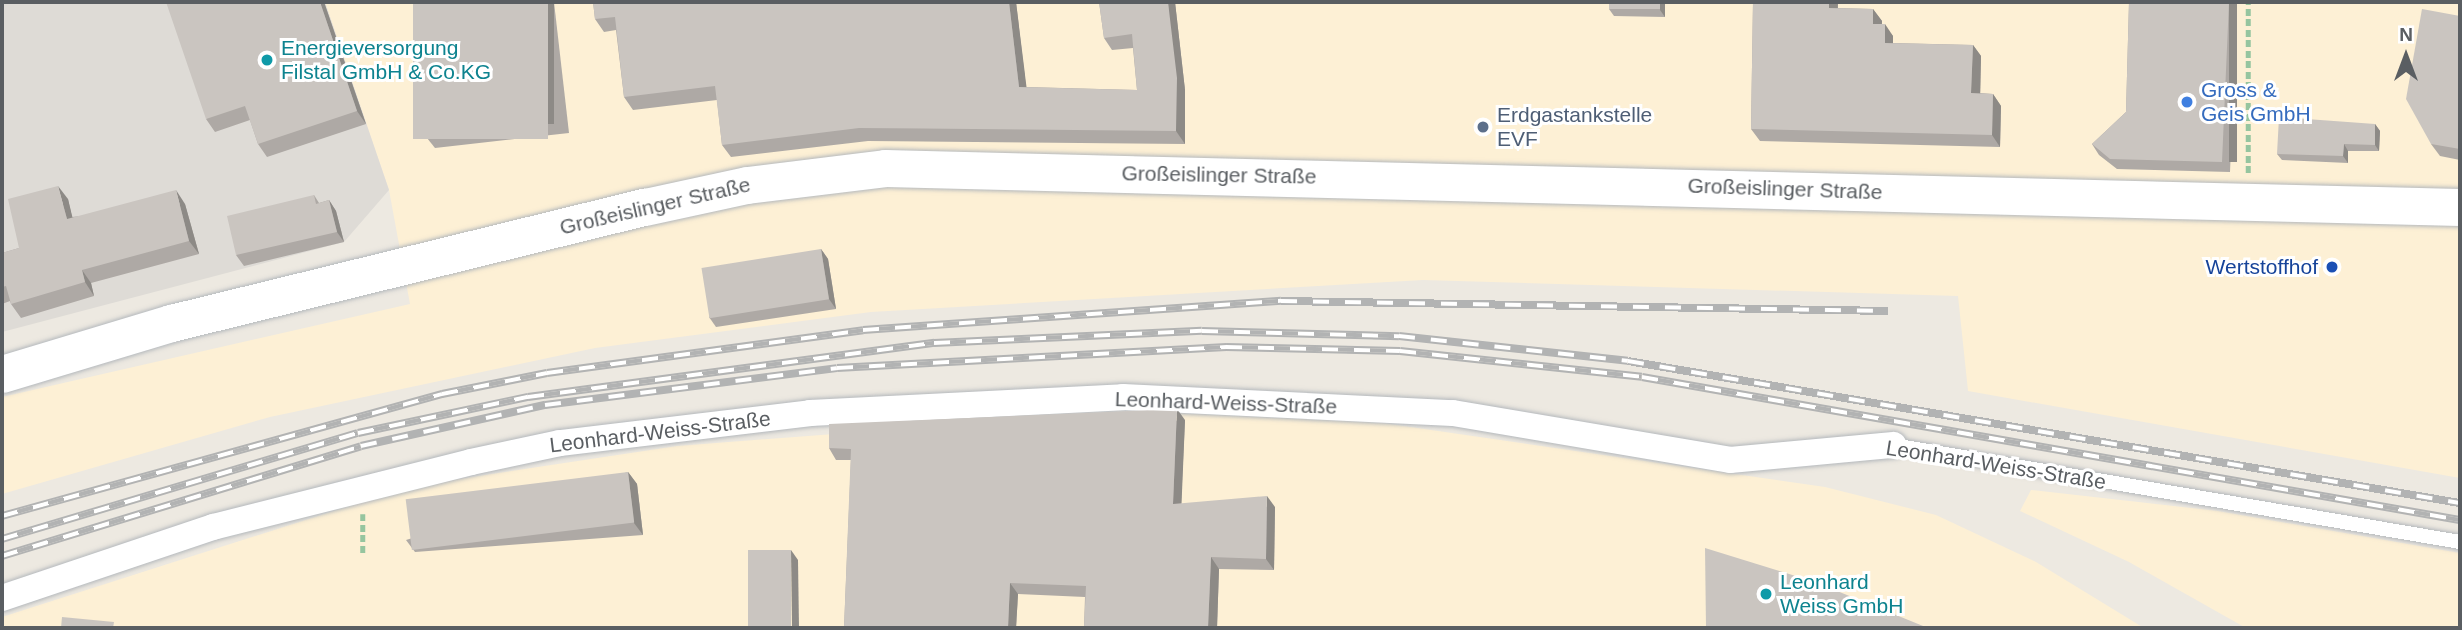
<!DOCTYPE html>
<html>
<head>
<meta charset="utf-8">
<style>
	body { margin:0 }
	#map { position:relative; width:2462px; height:630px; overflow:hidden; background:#ede9e1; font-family:Helvetica,sans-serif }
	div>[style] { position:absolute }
	.commercial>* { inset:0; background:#fdf0d5 }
	.industrial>* { inset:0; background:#dedbd6 }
	.path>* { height:4.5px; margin-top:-2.25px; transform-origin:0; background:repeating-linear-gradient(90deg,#96c59f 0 7px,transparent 0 10.5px) }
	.roads { filter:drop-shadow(0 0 2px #b4b8bc) drop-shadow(0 0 2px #b4b8bc) }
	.lane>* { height:14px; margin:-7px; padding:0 7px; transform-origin:7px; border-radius:7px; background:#fff }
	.street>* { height:26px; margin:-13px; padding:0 13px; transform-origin:13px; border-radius:13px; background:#fff }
	.secondary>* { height:37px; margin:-18.5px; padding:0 18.5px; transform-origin:18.5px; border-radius:18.5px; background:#fff }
	.rail>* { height:8px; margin-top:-4px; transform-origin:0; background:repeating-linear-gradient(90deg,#fff 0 16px,#b2b3b3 0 32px); box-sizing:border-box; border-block:2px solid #b2b3b3 }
	.wall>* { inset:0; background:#aea9a5 }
	.shaded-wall>* { inset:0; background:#8d8a86; transform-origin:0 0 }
	.building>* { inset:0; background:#cac5c0; transform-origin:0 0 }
	.dots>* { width:19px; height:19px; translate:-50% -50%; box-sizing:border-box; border:4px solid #fff; border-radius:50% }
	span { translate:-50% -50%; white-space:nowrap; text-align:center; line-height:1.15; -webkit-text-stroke:6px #fff; paint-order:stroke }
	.culture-label { font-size:21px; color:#0d838f }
	.left { translate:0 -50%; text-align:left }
	.shop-label { font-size:21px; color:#366cbe }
	.service-label { font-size:21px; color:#4e5e75 }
	.street-label { font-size:21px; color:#5a5e62 }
	.transit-label { font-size:21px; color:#164399 }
	.right { translate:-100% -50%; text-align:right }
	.frame { position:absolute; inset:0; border:4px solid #5a5e62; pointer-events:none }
	.north { position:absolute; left:2371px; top:21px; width:70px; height:70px; -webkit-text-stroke:5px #fff; paint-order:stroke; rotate:0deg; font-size:19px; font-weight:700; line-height:28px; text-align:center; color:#5a5e62 }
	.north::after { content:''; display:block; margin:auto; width:24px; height:32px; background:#5a5e62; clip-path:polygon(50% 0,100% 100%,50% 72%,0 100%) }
</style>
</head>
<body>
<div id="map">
	<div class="commercial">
		<div style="clip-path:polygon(324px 2px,2460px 2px,2460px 478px,1968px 391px,1958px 296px,1423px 280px,871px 312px,595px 348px,270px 417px,2px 494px,2px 397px,410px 304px,389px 190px)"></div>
		<div style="clip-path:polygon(1134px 411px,1383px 423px,1825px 487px,1936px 515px,2036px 562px,2144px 628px,2px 628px,2px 617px,412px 486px,677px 446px)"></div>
		<div style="clip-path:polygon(2031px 490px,2218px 511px,2460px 553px,2460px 628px,2246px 628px,2129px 562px,2020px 511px)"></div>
	</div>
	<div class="industrial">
		<div style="clip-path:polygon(2px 2px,325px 2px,389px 190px,344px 242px,2px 332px)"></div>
	</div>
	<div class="path">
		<div style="left:2248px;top:173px;width:171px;rotate:-90deg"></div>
		<div style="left:363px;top:514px;width:41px;rotate:90deg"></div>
	</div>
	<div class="roads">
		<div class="lane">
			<div style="left:1893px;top:445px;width:575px;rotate:9.71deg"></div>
		</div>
		<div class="street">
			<div style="left:2px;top:598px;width:223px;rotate:-18.6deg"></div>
			<div style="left:213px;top:527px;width:266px;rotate:-14.1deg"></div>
			<div style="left:471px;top:462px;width:91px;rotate:-12.1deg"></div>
			<div style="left:560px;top:443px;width:252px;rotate:-6.8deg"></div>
			<div style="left:810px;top:413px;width:313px;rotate:-2.9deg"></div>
			<div style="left:1123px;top:397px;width:330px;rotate:2.8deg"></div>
			<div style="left:1453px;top:413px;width:281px;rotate:9.6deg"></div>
			<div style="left:1730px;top:460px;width:164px;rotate:-5.3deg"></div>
		</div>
		<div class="secondary">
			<div style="left:2px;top:374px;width:177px;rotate:-16.8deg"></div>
			<div style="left:171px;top:323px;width:488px;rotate:-13.8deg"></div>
			<div style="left:645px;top:207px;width:104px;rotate:-12.2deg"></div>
			<div style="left:747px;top:185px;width:139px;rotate:-7deg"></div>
			<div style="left:885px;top:168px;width:1575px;rotate:1.42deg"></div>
		</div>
	</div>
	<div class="rail">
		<div style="left:2px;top:516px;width:457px;rotate:-15.5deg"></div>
		<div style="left:442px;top:394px;width:107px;rotate:-11.3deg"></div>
		<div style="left:547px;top:373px;width:319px;rotate:-7.7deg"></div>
		<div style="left:863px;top:330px;width:419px;rotate:-4deg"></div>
		<div style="left:1281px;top:301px;width:607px;rotate:0.94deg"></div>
		<div style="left:2px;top:539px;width:371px;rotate:-16.6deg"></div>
		<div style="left:358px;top:433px;width:174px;rotate:-12deg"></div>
		<div style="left:528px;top:397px;width:410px;rotate:-7.6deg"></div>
		<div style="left:934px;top:343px;width:268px;rotate:-2.6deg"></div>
		<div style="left:1202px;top:331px;width:197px;rotate:1.5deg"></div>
		<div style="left:1399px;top:336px;width:230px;rotate:6.2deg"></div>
		<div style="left:1628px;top:361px;width:844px;rotate:9.69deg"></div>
		<div style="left:2px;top:556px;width:375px;rotate:-17deg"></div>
		<div style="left:361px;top:446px;width:189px;rotate:-12.6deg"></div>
		<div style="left:545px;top:405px;width:294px;rotate:-7.2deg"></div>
		<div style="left:837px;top:368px;width:390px;rotate:-3.1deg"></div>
		<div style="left:1226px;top:347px;width:174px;rotate:1.3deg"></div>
		<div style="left:1400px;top:351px;width:243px;rotate:6.1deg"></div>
		<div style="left:1642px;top:377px;width:830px;rotate:9.92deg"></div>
	</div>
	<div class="wall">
		<div style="clip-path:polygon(324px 2px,366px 124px,267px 157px,258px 144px,250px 120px,215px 132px,206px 119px)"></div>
		<div style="clip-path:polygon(554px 2px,569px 133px,435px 148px,427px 138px)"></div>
		<div style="clip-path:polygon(593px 2px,1016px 2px,1026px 87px,1137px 90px,1133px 48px,1112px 50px,1104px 38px,1099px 2px,1175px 2px,1185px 90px,1185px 144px,868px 141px,731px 157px,722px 145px,717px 100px,633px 110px,624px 97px,616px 30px,604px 32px,595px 19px)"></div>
		<div style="clip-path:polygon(1609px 2px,1665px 2px,1665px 17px,1614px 16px,1609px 9px)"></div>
		<div style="clip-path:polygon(1753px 2px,1838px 2px,1838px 8px,1873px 9px,1882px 21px,1882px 24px,1893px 36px,1893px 43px,1973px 45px,1981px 56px,1980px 93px,1993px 94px,2001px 106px,2000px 147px,1760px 141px,1751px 129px)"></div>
		<div style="clip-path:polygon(2129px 2px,2237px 2px,2230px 172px,2117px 169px,2099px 155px,2092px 144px,2126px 112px)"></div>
		<div style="clip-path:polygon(2460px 16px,2460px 160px,2440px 156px,2431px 144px)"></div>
		<div style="clip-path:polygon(2375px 124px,2380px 131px,2379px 151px,2348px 151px,2348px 163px,2282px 160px,2277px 154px)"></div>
		<div style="clip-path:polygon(314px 195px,319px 203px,329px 200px,336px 211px,344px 242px,244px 266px,236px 255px)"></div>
		<div style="clip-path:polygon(68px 199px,72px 217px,185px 204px,199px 254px,91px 283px,94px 296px,21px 318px,11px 304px,10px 301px,2px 304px,2px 253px,19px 248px)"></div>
		<div style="clip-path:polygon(821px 249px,828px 259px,836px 309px,716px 327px,709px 317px)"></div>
		<div style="clip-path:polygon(1185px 420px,1181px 504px,1275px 507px,1274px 570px,1219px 569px,1217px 628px,1084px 628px,1085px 597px,1018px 594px,1016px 628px,844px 628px,851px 460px,836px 460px,829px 448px)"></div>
		<div style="clip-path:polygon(628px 472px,637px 484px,643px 535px,415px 552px,406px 540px)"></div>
	</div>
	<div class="shaded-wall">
		<div style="clip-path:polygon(320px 2px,324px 2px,366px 124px,357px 111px)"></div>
		<div style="left:548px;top:2px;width:6px;height:122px"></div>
		<div style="clip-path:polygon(1009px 2px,1016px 2px,1028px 99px,1019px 87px)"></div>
		<div style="clip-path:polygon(1168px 2px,1175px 2px,1185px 90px,1185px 144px,1176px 131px)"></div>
		<div style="clip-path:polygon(1660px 2px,1665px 2px,1665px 17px,1660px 10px)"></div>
		<div style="clip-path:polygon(1829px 2px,1838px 2px,1837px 20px,1829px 8px)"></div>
		<div style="left:2229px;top:2px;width:8px;height:160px"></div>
		<div style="clip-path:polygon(1873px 9px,1882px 21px,1881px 36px,1873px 24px)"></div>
		<div style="clip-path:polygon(1885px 24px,1893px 36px,1893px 55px,1885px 43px)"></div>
		<div style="clip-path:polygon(1973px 45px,1981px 56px,1980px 105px,1971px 93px)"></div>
		<div style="clip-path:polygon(1993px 94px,2001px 106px,2000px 147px,1992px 135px)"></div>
		<div style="clip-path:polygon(2375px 124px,2380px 131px,2379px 151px,2375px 145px)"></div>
		<div style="clip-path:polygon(2344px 144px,2348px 151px,2348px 163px,2343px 156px)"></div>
		<div style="clip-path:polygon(58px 186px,68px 199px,76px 232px,67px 219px)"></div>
		<div style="clip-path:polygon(176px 190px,185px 204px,199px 254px,189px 241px)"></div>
		<div style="clip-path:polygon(329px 200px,336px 211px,344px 242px,337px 232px)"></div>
		<div style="clip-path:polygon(821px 249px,828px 259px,836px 309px,829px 299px)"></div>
		<div style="clip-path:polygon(82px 270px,91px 283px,94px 296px,85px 282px)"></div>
		<div style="clip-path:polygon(1177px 409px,1185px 420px,1181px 516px,1173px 504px)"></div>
		<div style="clip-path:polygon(628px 472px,637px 484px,643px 535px,634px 523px)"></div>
		<div style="clip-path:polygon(1267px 496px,1275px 507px,1274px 570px,1266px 559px)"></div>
		<div style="clip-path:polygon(791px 550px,798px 560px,799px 628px,792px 628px)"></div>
		<div style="clip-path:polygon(1211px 557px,1219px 569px,1217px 628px,1208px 628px)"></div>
		<div style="clip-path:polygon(1010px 583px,1018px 594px,1016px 628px,1008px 628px)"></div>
	</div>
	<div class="building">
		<div style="clip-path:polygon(166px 2px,320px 2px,357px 111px,258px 144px,245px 106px,206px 119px)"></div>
		<div style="left:413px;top:2px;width:135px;height:137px"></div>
		<div style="clip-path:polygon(593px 2px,1009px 2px,1019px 87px,1137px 90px,1132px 34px,1104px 38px,1099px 2px,1168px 2px,1177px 78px,1176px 131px,859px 128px,722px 145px,715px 86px,624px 97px,615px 17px,595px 19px)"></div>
		<div style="left:1609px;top:2px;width:51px;height:7px"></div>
		<div style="clip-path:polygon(1753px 2px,1829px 2px,1829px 8px,1873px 9px,1873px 24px,1885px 24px,1885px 43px,1973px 45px,1971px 93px,1993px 94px,1992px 135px,1751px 129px)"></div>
		<div style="clip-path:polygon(2129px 2px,2229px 2px,2222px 162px,2110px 159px,2092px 144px,2126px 112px)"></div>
		<div style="clip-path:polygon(2422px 9px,2460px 16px,2460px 149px,2431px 144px,2406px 99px)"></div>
		<div style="clip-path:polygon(2279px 117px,2375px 124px,2375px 145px,2344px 144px,2343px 156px,2277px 154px)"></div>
		<div style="clip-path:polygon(58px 186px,67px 219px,176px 190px,189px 241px,82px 270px,85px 282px,11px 304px,6px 286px,2px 287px,2px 253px,19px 248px,8px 199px)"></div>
		<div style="clip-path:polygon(314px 195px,316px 204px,329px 200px,337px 232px,236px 255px,227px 216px)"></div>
		<div style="left:821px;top:249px;width:51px;height:121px;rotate:81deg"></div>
		<div style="clip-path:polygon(1177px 409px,1173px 504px,1267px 496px,1266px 559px,1211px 557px,1208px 628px,1084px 628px,1086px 586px,1010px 583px,1008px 628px,844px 628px,851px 449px,829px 448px,829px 424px)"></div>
		<div style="left:628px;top:472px;width:51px;height:224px;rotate:83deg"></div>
		<div style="clip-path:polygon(1705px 548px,1815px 582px,1928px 628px,1706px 628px)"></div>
		<div style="left:748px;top:550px;width:43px;height:78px"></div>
		<div style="clip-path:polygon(62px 617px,114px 622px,113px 628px,61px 628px)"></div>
	</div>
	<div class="dots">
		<div style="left:267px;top:60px;background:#0f9aa8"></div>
		<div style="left:2187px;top:102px;background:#3f7fe0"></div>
		<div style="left:1483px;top:127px;background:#5c6f8a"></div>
		<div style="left:2332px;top:267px;background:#1a4fb4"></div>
		<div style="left:1766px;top:594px;background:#0f9aa8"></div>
	</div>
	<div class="culture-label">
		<span class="left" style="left:281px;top:60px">Energieversorgung<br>Filstal GmbH &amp; Co.KG</span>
		<span class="left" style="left:1780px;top:594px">Leonhard<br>Weiss GmbH</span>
	</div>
	<div class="shop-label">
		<span class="left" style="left:2201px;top:102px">Gross &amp;<br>Geis GmbH</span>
	</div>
	<div class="service-label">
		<span class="left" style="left:1497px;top:127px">Erdgastankstelle<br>EVF</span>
	</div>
	<div class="street-label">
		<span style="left:1219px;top:175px;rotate:1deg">Großeislinger Straße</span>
		<span style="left:1785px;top:189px;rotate:2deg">Großeislinger Straße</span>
		<span style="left:655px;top:206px;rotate:-13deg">Großeislinger Straße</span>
		<span style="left:1226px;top:403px;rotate:2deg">Leonhard-Weiss-Straße</span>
		<span style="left:660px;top:432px;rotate:-7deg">Leonhard-Weiss-Straße</span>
		<span style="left:1996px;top:465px;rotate:9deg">Leonhard-Weiss-Straße</span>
	</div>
	<div class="transit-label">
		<span class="right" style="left:2318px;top:267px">Wertstoffhof</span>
	</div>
	<div class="frame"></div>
	<div class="north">N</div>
</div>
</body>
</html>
